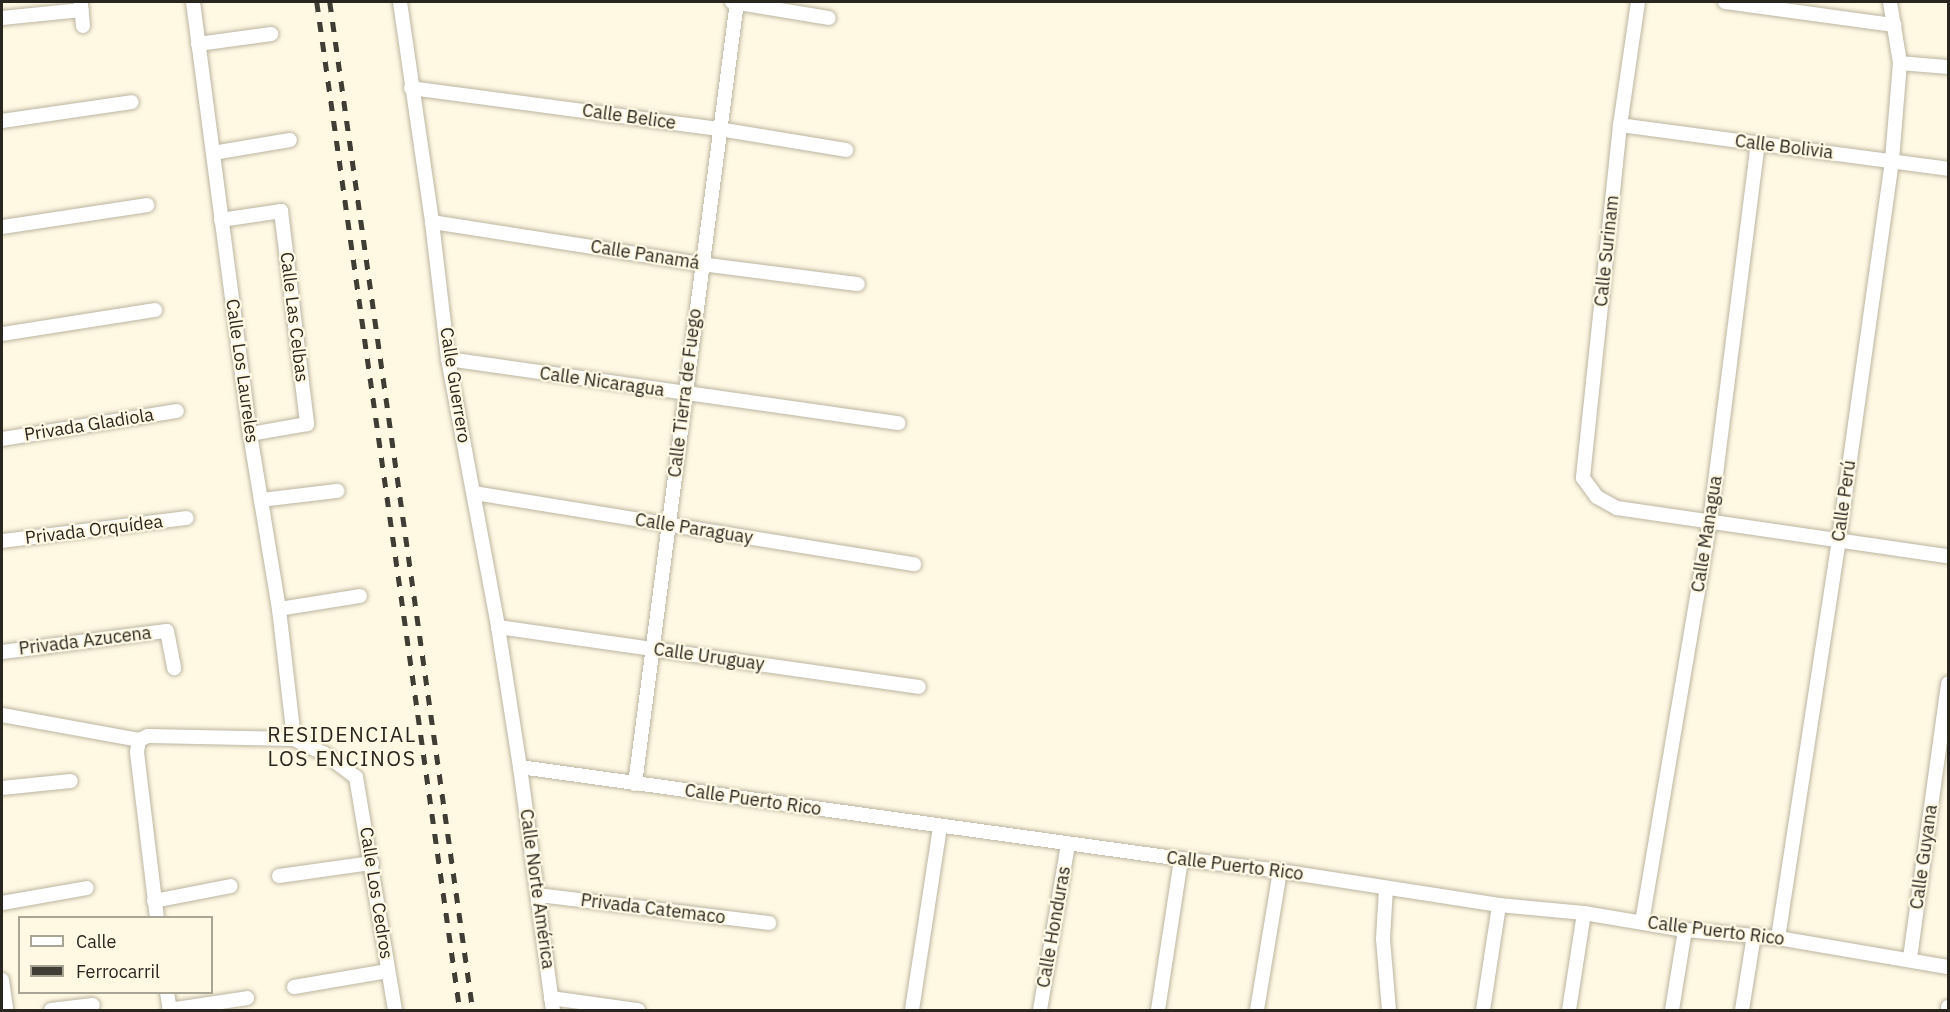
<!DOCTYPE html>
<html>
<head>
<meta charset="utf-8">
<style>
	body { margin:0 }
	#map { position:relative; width:1950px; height:1012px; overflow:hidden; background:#fff9e4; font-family:"IBM Plex Sans",sans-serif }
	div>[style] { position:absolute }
	.roads { filter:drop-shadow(0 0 2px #bbb5a1) drop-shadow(0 0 2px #bbb5a1) }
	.minor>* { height:14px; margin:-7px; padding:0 7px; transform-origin:7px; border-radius:7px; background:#fff }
	.rail>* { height:4.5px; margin-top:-2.25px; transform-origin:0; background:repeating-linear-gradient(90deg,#3f3d34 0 10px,transparent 0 20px) }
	span { translate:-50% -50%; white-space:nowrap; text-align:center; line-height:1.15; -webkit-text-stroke:4.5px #fff9e4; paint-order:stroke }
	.street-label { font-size:18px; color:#28261e }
	.quarter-label { font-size:21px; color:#28261e; letter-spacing:1.5px }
	.frame { position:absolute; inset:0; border:3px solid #28261e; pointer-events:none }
	.legend { position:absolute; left:18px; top:916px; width:195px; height:78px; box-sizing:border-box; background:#fff9e4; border:2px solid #a9a595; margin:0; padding:8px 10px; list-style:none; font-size:18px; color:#28261e }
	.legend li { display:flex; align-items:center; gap:12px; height:30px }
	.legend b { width:30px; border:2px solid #a9a595 }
</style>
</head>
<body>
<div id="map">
	<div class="roads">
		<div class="minor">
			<div style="left:193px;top:2px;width:436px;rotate:82.5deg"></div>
			<div style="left:250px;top:434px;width:177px;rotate:80.6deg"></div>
			<div style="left:279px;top:609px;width:131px;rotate:83.4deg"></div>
			<div style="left:400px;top:2px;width:222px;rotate:81.7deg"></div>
			<div style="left:432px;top:222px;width:138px;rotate:83.3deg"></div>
			<div style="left:448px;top:359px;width:273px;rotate:79.4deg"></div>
			<div style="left:498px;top:627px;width:142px;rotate:81.1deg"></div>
			<div style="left:520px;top:767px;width:245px;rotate:82.3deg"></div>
			<div style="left:732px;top:2px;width:98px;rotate:9.4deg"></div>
			<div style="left:1638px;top:2px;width:124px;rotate:98.3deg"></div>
			<div style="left:1620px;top:125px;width:355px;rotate:96deg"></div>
			<div style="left:1583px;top:478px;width:24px;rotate:54deg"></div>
			<div style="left:1597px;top:497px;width:23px;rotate:29deg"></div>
			<div style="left:1617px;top:508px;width:334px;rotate:8.3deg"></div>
			<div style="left:1725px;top:2px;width:171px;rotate:7.8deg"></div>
			<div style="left:81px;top:4px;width:22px;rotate:85deg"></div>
			<div style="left:2px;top:18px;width:80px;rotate:-5.7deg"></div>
			<div style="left:198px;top:44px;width:74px;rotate:-7.8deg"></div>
			<div style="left:1900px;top:63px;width:48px;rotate:4.8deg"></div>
			<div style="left:411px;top:88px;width:311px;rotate:7.6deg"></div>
			<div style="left:719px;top:129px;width:129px;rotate:9.4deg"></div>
			<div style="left:2px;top:121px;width:131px;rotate:-8.3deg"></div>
			<div style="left:1620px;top:125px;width:331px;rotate:7.6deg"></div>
			<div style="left:213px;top:153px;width:78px;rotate:-9.6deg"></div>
			<div style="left:221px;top:220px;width:61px;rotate:-8.5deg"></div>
			<div style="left:281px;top:211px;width:215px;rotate:83deg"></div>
			<div style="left:307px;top:424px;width:58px;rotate:170deg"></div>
			<div style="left:432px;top:222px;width:272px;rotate:8.9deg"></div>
			<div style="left:701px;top:264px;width:158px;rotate:7.3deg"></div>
			<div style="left:2px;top:227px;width:147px;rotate:-8.6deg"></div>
			<div style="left:2px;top:334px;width:155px;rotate:-8.9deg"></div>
			<div style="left:448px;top:359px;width:455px;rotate:8.1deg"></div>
			<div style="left:2px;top:439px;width:177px;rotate:-9.1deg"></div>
			<div style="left:474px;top:493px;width:446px;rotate:9.2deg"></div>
			<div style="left:261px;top:500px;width:77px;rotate:-6.8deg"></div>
			<div style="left:2px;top:541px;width:186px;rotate:-7.1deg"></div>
			<div style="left:279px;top:609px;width:82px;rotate:-9.1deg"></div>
			<div style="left:498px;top:627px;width:425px;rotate:8.1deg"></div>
			<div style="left:2px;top:652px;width:166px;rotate:-7.3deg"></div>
			<div style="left:167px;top:631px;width:38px;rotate:79deg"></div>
			<div style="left:2px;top:715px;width:139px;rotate:10.3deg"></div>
			<div style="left:520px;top:767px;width:667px;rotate:7.92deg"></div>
			<div style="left:1181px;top:859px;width:100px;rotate:6.9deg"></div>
			<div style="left:1280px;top:871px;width:222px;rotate:8.8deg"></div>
			<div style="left:1499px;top:905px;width:85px;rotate:5.4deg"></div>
			<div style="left:1584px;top:913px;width:102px;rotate:9.6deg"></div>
			<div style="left:1685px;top:930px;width:93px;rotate:4.9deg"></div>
			<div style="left:1778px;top:938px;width:172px;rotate:9.7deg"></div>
			<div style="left:635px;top:784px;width:789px;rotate:-82.57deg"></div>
			<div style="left:2px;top:788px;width:69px;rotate:-5.8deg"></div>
			<div style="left:279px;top:876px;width:94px;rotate:-8deg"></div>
			<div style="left:1386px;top:888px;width:51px;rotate:93.4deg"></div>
			<div style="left:1383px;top:939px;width:71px;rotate:85.2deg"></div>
			<div style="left:538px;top:895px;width:233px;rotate:6.9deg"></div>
			<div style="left:154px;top:901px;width:78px;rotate:-11deg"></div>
			<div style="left:2px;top:903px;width:86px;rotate:-10deg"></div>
			<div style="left:157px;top:918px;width:167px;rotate:-96.9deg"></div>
			<div style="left:137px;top:752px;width:12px;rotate:-81deg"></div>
			<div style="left:139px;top:740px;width:10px;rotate:-24deg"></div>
			<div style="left:148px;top:736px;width:146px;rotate:1.2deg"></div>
			<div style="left:294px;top:739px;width:34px;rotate:26deg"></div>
			<div style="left:325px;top:754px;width:39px;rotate:37deg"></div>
			<div style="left:356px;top:777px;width:236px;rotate:80.5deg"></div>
			<div style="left:1642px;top:922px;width:406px;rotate:-80.4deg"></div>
			<div style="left:1710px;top:522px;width:381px;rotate:-82.8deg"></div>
			<div style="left:1778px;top:938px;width:405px;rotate:-81.3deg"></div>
			<div style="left:1839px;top:538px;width:382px;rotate:-82deg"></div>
			<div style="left:1892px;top:160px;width:97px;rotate:-85.3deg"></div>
			<div style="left:1900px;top:63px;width:62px;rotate:-99.3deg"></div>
			<div style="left:1910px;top:958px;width:277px;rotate:-82.1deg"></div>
			<div style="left:2px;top:980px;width:30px;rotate:82deg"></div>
			<div style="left:294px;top:987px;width:95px;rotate:-9.7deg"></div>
			<div style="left:167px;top:992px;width:18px;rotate:81deg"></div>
			<div style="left:551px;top:998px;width:88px;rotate:7.9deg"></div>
			<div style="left:51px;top:1010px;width:42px;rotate:-6.8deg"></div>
			<div style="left:169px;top:1010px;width:79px;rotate:-8.7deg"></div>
			<div style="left:912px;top:1010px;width:186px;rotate:-81.3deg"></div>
			<div style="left:1040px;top:1010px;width:168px;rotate:-80.4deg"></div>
			<div style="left:1158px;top:1010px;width:153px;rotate:-81.3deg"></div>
			<div style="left:1257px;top:1010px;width:141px;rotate:-80.6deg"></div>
			<div style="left:1483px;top:1010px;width:106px;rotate:-81.3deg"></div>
			<div style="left:1569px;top:1010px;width:98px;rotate:-81.2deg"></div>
			<div style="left:1672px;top:1010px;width:81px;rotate:-80.8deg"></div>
			<div style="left:1742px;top:1010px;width:76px;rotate:-80.9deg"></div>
			<div style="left:1948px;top:1010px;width:3px;rotate:-90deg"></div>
		</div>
	</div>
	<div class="rail">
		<div style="left:317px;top:2px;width:1018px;rotate:81.93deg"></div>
		<div style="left:330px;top:2px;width:1018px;rotate:81.93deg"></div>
	</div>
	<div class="street-label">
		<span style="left:629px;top:117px;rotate:8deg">Calle Belice</span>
		<span style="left:1784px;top:147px;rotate:7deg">Calle Bolivia</span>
		<span style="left:1607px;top:251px;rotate:-84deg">Calle Surinam</span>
		<span style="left:645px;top:255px;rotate:9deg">Calle Panamá</span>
		<span style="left:294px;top:317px;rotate:83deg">Calle Las Celbas</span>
		<span style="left:242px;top:371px;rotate:82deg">Calle Los Laureles</span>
		<span style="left:602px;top:382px;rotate:8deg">Calle Nicaragua</span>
		<span style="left:455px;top:385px;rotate:81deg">Calle Guerrero</span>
		<span style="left:685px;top:393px;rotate:-83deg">Calle Tierra de Fuego</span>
		<span style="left:89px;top:425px;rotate:-9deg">Privada Gladiola</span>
		<span style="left:1844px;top:501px;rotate:-82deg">Calle Perú</span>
		<span style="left:694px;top:529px;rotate:9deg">Calle Paraguay</span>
		<span style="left:94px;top:530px;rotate:-7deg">Privada Orquídea</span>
		<span style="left:1707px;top:534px;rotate:-81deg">Calle Managua</span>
		<span style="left:85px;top:641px;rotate:-7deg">Privada Azucena</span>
		<span style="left:709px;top:657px;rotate:8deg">Calle Uruguay</span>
		<span style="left:753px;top:800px;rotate:8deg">Calle Puerto Rico</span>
		<span style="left:1924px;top:857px;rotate:-82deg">Calle Guyana</span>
		<span style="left:1235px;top:866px;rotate:7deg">Calle Puerto Rico</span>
		<span style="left:537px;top:889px;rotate:82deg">Calle Norte América</span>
		<span style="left:376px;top:893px;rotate:81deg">Calle Los Cedros</span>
		<span style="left:653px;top:909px;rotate:7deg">Privada Catemaco</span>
		<span style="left:1054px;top:927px;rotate:-80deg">Calle Honduras</span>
		<span style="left:1716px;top:931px;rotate:7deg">Calle Puerto Rico</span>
	</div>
	<div class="quarter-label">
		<span style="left:342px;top:746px">RESIDENCIAL<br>LOS ENCINOS</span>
	</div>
	<div class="frame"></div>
	<ul class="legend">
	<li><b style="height:8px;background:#fff"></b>Calle</li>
	<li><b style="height:8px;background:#3f3d34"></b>Ferrocarril</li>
	</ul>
</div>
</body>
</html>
